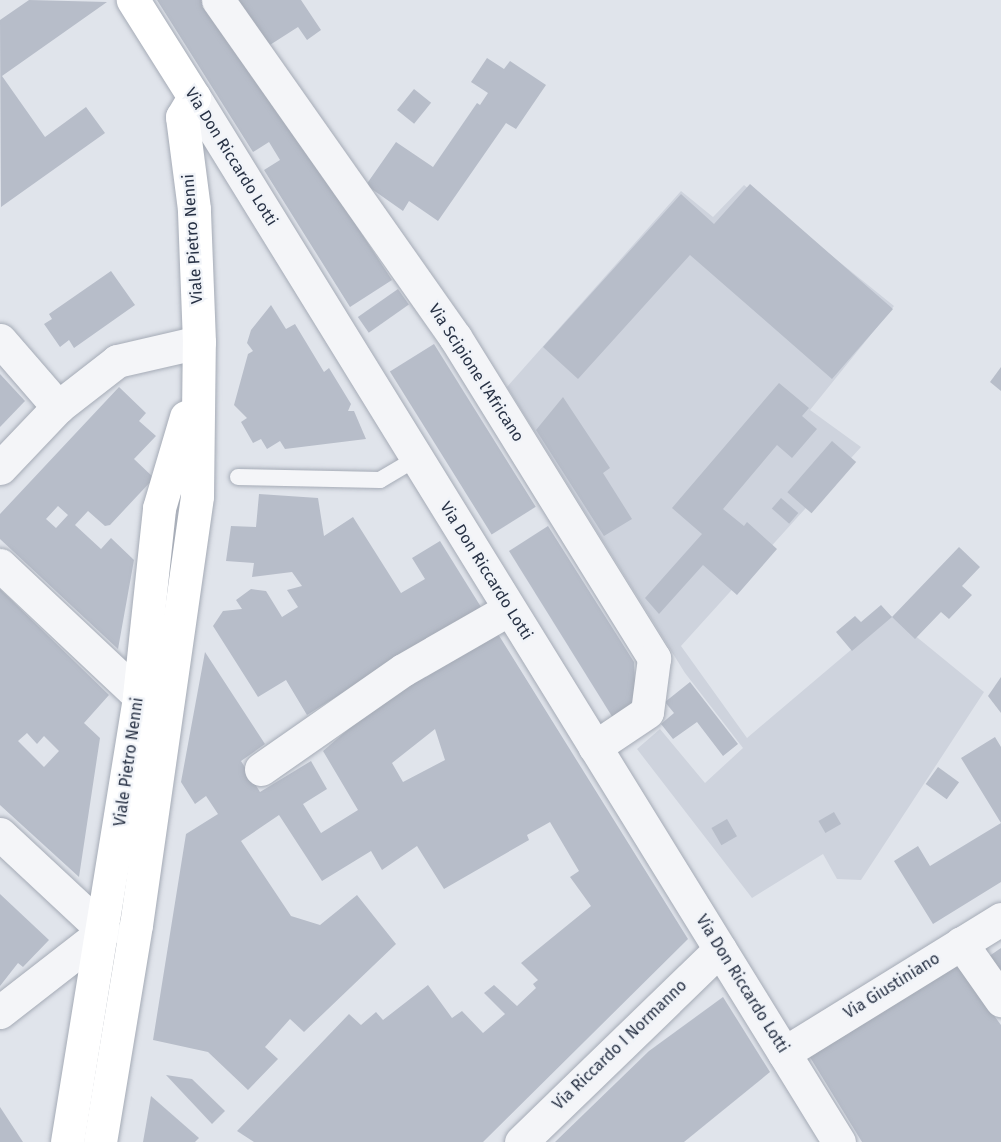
<!DOCTYPE html>
<html>
<head>
<meta charset="utf-8">
<style>
	body { margin:0 }
	#map { position:relative; width:1001px; height:1142px; overflow:hidden; background:#e0e4eb; font-family:"Fira Sans",sans-serif }
	div>[style] { position:absolute }
	.built>* { inset:0; background:#ced3dd }
	.building>* { inset:0; background:#b7bdc9; transform-origin:0 0 }
	.roads { filter:drop-shadow(0 0 2px #a5abb6) drop-shadow(0 0 2px #a5abb6) }
	.lane>* { height:16px; margin:-8px; padding:0 8px; transform-origin:8px; border-radius:8px; background:#f4f5f8 }
	.street>* { height:33px; margin:-16.5px; padding:0 16.5px; transform-origin:16.5px; border-radius:16.5px; background:#f4f5f8 }
	.secondary>* { height:33px; margin:-16.5px; padding:0 16.5px; transform-origin:16.5px; border-radius:16.5px; background:#fff }
	span { translate:-50% -50%; white-space:nowrap; text-align:center; line-height:1.15; -webkit-text-stroke:4.5px #f0f3f8; paint-order:stroke }
	.street-label { font-size:16px; color:#273144 }
</style>
</head>
<body>
<div id="map">
	<div class="built">
		<div style="clip-path:polygon(744px 185px,894px 306px,810px 410px,861px 447px,681px 646px,747px 738px,891px 616px,984px 692px,861px 880px,837px 879px,823px 854px,752px 898px,637px 749px,660px 729px,705px 783px,743px 748px,685px 673px,507px 387px,681px 191px,713px 217px)"></div>
	</div>
	<div class="building">
		<div style="clip-path:polygon(29px 0,107px 2px,2px 76px,45px 137px,86px 107px,105px 133px,1px 207px,0 20px)"></div>
		<div style="clip-path:polygon(157px 0,209px 0,392px 280px,350px 307px,264px 170px,280px 160px,269px 142px,253px 152px)"></div>
		<div style="clip-path:polygon(229px 0,301px 0,321px 30px,307px 40px,298px 27px,262px 50px)"></div>
		<div style="clip-path:polygon(487px 58px,504px 69px,510px 61px,546px 85px,516px 129px,506px 123px,438px 221px,409px 201px,403px 211px,366px 185px,396px 142px,433px 167px,477px 103px,480px 105px,488px 93px,471px 82px)"></div>
		<div style="left:414px;top:89px;width:22px;height:27px;rotate:39deg"></div>
		<div style="clip-path:polygon(750px 184px,893px 309px,832px 379px,690px 255px,578px 379px,543px 347px,681px 194px,714px 224px)"></div>
		<div style="clip-path:polygon(111px 271px,135px 305px,74px 348px,69px 340px,60px 347px,44px 324px,52px 319px,49px 314px)"></div>
		<div style="left:398px;top:289px;width:19px;height:49px;rotate:55deg"></div>
		<div style="clip-path:polygon(271px 305px,286px 329px,295px 324px,324px 372px,329px 368px,351px 404px,348px 411px,354px 411px,366px 439px,285px 449px,280px 441px,267px 449px,261px 439px,253px 443px,241px 422px,247px 418px,234px 405px,248px 354px,253px 351px,247px 343px,251px 330px)"></div>
		<div style="left:434px;top:344px;width:192px;height:52px;rotate:58deg"></div>
		<div style="clip-path:polygon(1001px 367px,1001px 391px,990px 382px)"></div>
		<div style="clip-path:polygon(0 374px,25px 401px,0 427px)"></div>
		<div style="clip-path:polygon(779px 383px,809px 408px,802px 416px,817px 429px,792px 458px,777px 445px,723px 509px,744px 526px,747px 522px,777px 549px,737px 595px,703px 565px,659px 614px,645px 598px,702px 534px,672px 508px)"></div>
		<div style="clip-path:polygon(evenodd,119px 387px,146px 413px,139px 421px,156px 436px,134px 459px,154px 478px,110px 525px,105px 526px,88px 511px,75px 525px,101px 549px,111px 538px,134px 560px,118px 649px,0 539px,0 514px,119px 387px,58px 506px,68px 515px,56px 528px,46px 519px,58px 506px)"></div>
		<div style="clip-path:polygon(563px 397px,610px 468px,603px 473px,632px 519px,604px 536px,536px 430px)"></div>
		<div style="left:832px;top:441px;width:32px;height:68px;rotate:41deg"></div>
		<div style="clip-path:polygon(259px 494px,318px 498px,324px 536px,353px 517px,401px 593px,425px 579px,412px 558px,440px 541px,481px 607px,307px 715px,286px 680px,258px 697px,213px 626px,223px 611px,242px 609px,236px 600px,251px 589px,266px 591px,282px 617px,298px 607px,287px 590px,302px 586px,292px 572px,252px 577px,254px 563px,226px 561px,231px 526px,256px 527px)"></div>
		<div style="left:781px;top:498px;width:23px;height:14px;rotate:41deg"></div>
		<div style="clip-path:polygon(548px 526px,634px 662px,636px 702px,613px 718px,509px 551px)"></div>
		<div style="clip-path:polygon(959px 547px,980px 567px,962px 586px,972px 595px,949px 619px,941px 612px,915px 639px,892px 617px,852px 651px,836px 632px,855px 616px,861px 622px,881px 605px,892px 617px)"></div>
		<div style="clip-path:polygon(evenodd,0 589px,109px 695px,84px 723px,100px 738px,79px 877px,0 805px,0 589px,27px 733px,37px 744px,44px 736px,59px 751px,44px 767px,18px 741px,27px 733px)"></div>
		<div style="clip-path:polygon(evenodd,498px 634px,688px 939px,483px 1142px,254px 1142px,237px 1131px,349px 1014px,361px 1025px,376px 1012px,383px 1020px,428px 985px,452px 1018px,462px 1011px,483px 1033px,505px 1014px,484px 993px,494px 985px,517px 1006px,536px 988px,533px 984px,538px 980px,521px 963px,591px 906px,570px 877px,579px 871px,550px 822px,527px 835px,529px 840px,444px 889px,417px 846px,382px 870px,371px 851px,322px 881px,279px 815px,241px 841px,291px 916px,320px 925px,357px 895px,396px 944px,304px 1032px,290px 1019px,265px 1047px,278px 1059px,248px 1090px,208px 1052px,153px 1040px,186px 834px,218px 814px,206px 796px,195px 804px,181px 782px,205px 652px,265px 744px,241px 761px,260px 792px,311px 761px,327px 789px,303px 804px,321px 833px,358px 810px,323px 751px,408px 678px,498px 634px,435px 729px,445px 760px,403px 782px,392px 763px,435px 729px)"></div>
		<div style="clip-path:polygon(1001px 677px,1001px 713px,988px 696px)"></div>
		<div style="clip-path:polygon(690px 682px,738px 744px,723px 756px,697px 722px,673px 739px,661px 724px,674px 713px,665px 702px)"></div>
		<div style="clip-path:polygon(995px 737px,1001px 747px,1001px 882px,933px 924px,894px 861px,918px 846px,930px 866px,1001px 823px,961px 758px)"></div>
		<div style="left:938px;top:767px;width:26px;height:21px;rotate:36deg"></div>
		<div style="left:834px;top:812px;width:14px;height:18px;rotate:60deg"></div>
		<div style="left:727px;top:819px;width:20px;height:18px;rotate:60deg"></div>
		<div style="clip-path:polygon(0 894px,49px 940px,23px 967px,18px 963px,0 986px)"></div>
		<div style="clip-path:polygon(1001px 948px,1001px 982px,985px 959px)"></div>
		<div style="clip-path:polygon(955px 963px,1001px 1025px,1001px 1142px,862px 1142px,808px 1054px)"></div>
		<div style="clip-path:polygon(723px 997px,770px 1072px,684px 1142px,555px 1142px,649px 1051px)"></div>
		<div style="clip-path:polygon(166px 1075px,192px 1079px,225px 1111px,212px 1124px)"></div>
		<div style="clip-path:polygon(151px 1096px,199px 1138px,195px 1142px,143px 1142px)"></div>
		<div style="clip-path:polygon(0 1107px,23px 1142px,0 1142px)"></div>
	</div>
	<div class="roads">
		<div class="lane">
			<div style="left:238px;top:477px;width:142px;rotate:1.2deg"></div>
			<div style="left:380px;top:480px;width:43px;rotate:-30.7deg"></div>
		</div>
		<div class="street">
			<div style="left:218px;top:0;width:412px;rotate:54.9deg"></div>
			<div style="left:455px;top:337px;width:378px;rotate:58.2deg"></div>
			<div style="left:654px;top:658px;width:54px;rotate:97.4deg"></div>
			<div style="left:647px;top:712px;width:63px;rotate:146.1deg"></div>
			<div style="left:194px;top:97px;width:1228px;rotate:58.32deg"></div>
			<div style="left:0;top:340px;width:89px;rotate:49.1deg"></div>
			<div style="left:0;top:468px;width:84px;rotate:-46.4deg"></div>
			<div style="left:58px;top:407px;width:75px;rotate:-37.9deg"></div>
			<div style="left:117px;top:361px;width:84px;rotate:-13deg"></div>
			<div style="left:0;top:565px;width:191px;rotate:43.3deg"></div>
			<div style="left:261px;top:769px;width:173px;rotate:-34.9deg"></div>
			<div style="left:403px;top:670px;width:122px;rotate:-29.9deg"></div>
			<div style="left:0;top:834px;width:142px;rotate:43deg"></div>
			<div style="left:104px;top:931px;width:132px;rotate:142.1deg"></div>
			<div style="left:961px;top:943px;width:70px;rotate:54.9deg"></div>
			<div style="left:784px;top:1053px;width:255px;rotate:-31.7deg"></div>
			<div style="left:521px;top:1142px;width:277px;rotate:-44.1deg"></div>
		</div>
		<div class="secondary">
			<div style="left:67px;top:1142px;width:452px;rotate:-80.8deg"></div>
			<div style="left:139px;top:696px;width:189px;rotate:-83.9deg"></div>
			<div style="left:159px;top:508px;width:95px;rotate:-73.5deg"></div>
			<div style="left:100px;top:1142px;width:220px;rotate:-80.6deg"></div>
			<div style="left:136px;top:925px;width:433px;rotate:-81.9deg"></div>
			<div style="left:197px;top:496px;width:154px;rotate:-89.3deg"></div>
			<div style="left:199px;top:342px;width:133px;rotate:-92.2deg"></div>
			<div style="left:194px;top:209px;width:93px;rotate:-97.4deg"></div>
			<div style="left:182px;top:117px;width:23px;rotate:-59deg"></div>
			<div style="left:194px;top:97px;width:115px;rotate:-122.2deg"></div>
		</div>
	</div>
	<div class="street-label">
		<span style="left:231px;top:157px;rotate:58deg">Via Don Riccardo Lotti</span>
		<span style="left:193px;top:239px;rotate:-94deg">Viale Pietro Nenni</span>
		<span style="left:476px;top:373px;rotate:57deg">Via Scipione l'Africano</span>
		<span style="left:486px;top:571px;rotate:58deg">Via Don Riccardo Lotti</span>
		<span style="left:129px;top:762px;rotate:-82deg">Viale Pietro Nenni</span>
		<span style="left:742px;top:984px;rotate:58deg">Via Don Riccardo Lotti</span>
		<span style="left:892px;top:986px;rotate:-32deg">Via Giustiniano</span>
		<span style="left:620px;top:1045px;rotate:-44deg">Via Riccardo I Normanno</span>
	</div>
</div>
</body>
</html>
